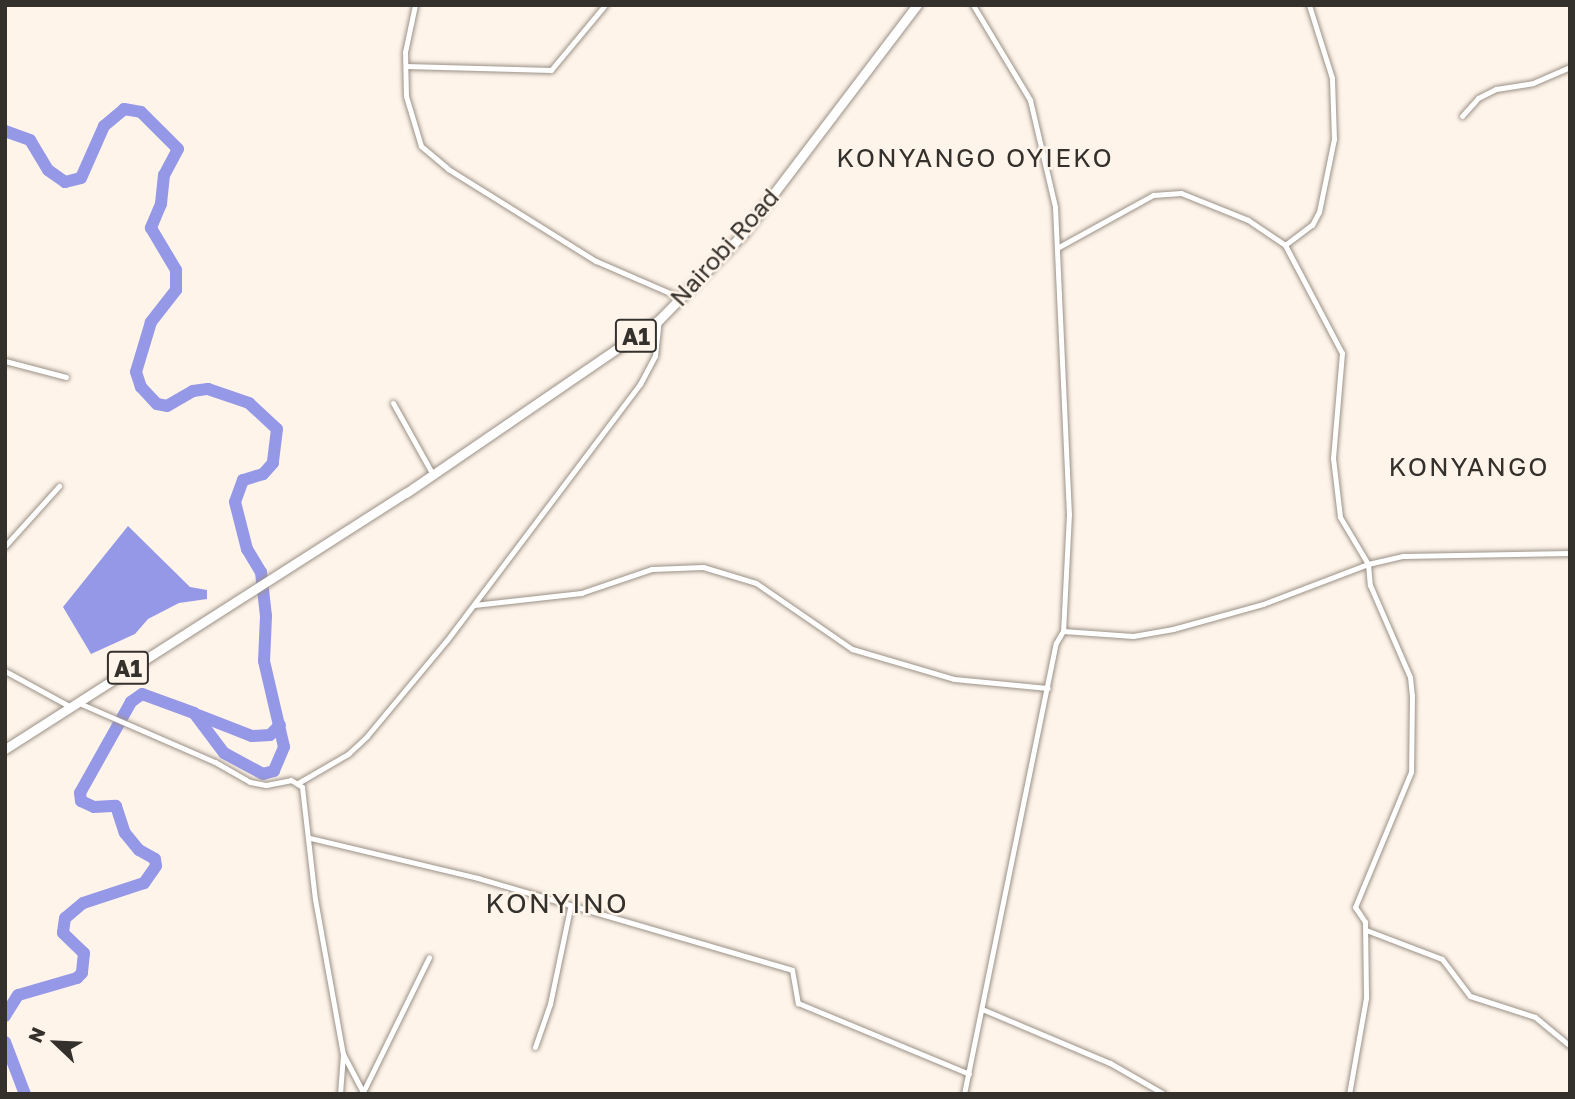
<!DOCTYPE html>
<html>
<head>
<meta charset="utf-8">
<style>
	body { margin:0 }
	#map { position:relative; width:1575px; height:1099px; overflow:hidden; background:#fef4ea; font-family:"Golos Text",sans-serif }
	div>[style] { position:absolute }
	.water>* { inset:0; background:#9597e7 }
	.river>* { height:12px; margin:-6px; padding:0 6px; transform-origin:6px; border-radius:6px; background:#9597e7 }
	.roads { filter:drop-shadow(0 0 2px #9b9186) drop-shadow(0 0 2px #9b9186) }
	.minor>* { height:5px; margin:-2.5px; padding:0 2.5px; transform-origin:2.5px; border-radius:2.5px; background:#fff }
	.trunk>* { height:9px; margin:-4.5px; padding:0 4.5px; transform-origin:4.5px; border-radius:4.5px; background:#fff }
	span { translate:-50% -50%; white-space:nowrap; text-align:center; line-height:1.15; -webkit-text-stroke:5px #fef4ea; paint-order:stroke }
	.shield-label span { padding:2px 5px; background:#fef4ea; border:2px solid; border-radius:5px; -webkit-text-stroke-width:0 }
	.shield-label { font-size:23px; color:#34302b; font-weight:700 }
	.street-label { font-size:24px; color:#34302b }
	.neighbourhood-label { font-size:26px; color:#34302b; letter-spacing:2px }
	.quarter-label { font-size:28px; color:#34302b; letter-spacing:2px }
	.frame { position:absolute; inset:0; border:7px solid #34302b; pointer-events:none }
	.north { position:absolute; left:21px; top:1008px; width:70px; height:70px; -webkit-text-stroke:5px #fef4ea; paint-order:stroke; rotate:293deg; font-size:19px; font-weight:700; line-height:28px; text-align:center; color:#34302b }
	.north::after { content:''; display:block; margin:auto; width:24px; height:32px; background:#34302b; clip-path:polygon(50% 0,100% 100%,50% 72%,0 100%) }
</style>
</head>
<body>
<div id="map">
	<div class="water">
		<div style="clip-path:polygon(128px 526px,190px 587px,207px 590px,207px 599px,179px 603px,148px 619px,135px 634px,91px 654px,63px 607px)"></div>
	</div>
	<div class="river">
		<div style="left:5px;top:131px;width:27px;rotate:20deg"></div>
		<div style="left:30px;top:140px;width:35px;rotate:59deg"></div>
		<div style="left:48px;top:170px;width:21px;rotate:35deg"></div>
		<div style="left:65px;top:182px;width:16px;rotate:-14deg"></div>
		<div style="left:81px;top:178px;width:57px;rotate:-66.1deg"></div>
		<div style="left:104px;top:126px;width:26px;rotate:-40deg"></div>
		<div style="left:124px;top:109px;width:17px;rotate:10deg"></div>
		<div style="left:141px;top:112px;width:52px;rotate:45deg"></div>
		<div style="left:178px;top:149px;width:30px;rotate:118deg"></div>
		<div style="left:164px;top:175px;width:29px;rotate:96deg"></div>
		<div style="left:161px;top:204px;width:26px;rotate:113deg"></div>
		<div style="left:151px;top:228px;width:49px;rotate:59.2deg"></div>
		<div style="left:176px;top:270px;width:20px;rotate:90deg"></div>
		<div style="left:176px;top:290px;width:41px;rotate:128deg"></div>
		<div style="left:151px;top:322px;width:52px;rotate:106.7deg"></div>
		<div style="left:136px;top:372px;width:16px;rotate:72deg"></div>
		<div style="left:141px;top:387px;width:23px;rotate:47deg"></div>
		<div style="left:157px;top:404px;width:10px;rotate:11deg"></div>
		<div style="left:167px;top:406px;width:30px;rotate:-30deg"></div>
		<div style="left:193px;top:391px;width:15px;rotate:-8deg"></div>
		<div style="left:208px;top:389px;width:43px;rotate:18.9deg"></div>
		<div style="left:249px;top:403px;width:38px;rotate:43deg"></div>
		<div style="left:277px;top:429px;width:34px;rotate:97deg"></div>
		<div style="left:273px;top:463px;width:15px;rotate:132deg"></div>
		<div style="left:263px;top:474px;width:21px;rotate:163deg"></div>
		<div style="left:243px;top:480px;width:23px;rotate:110deg"></div>
		<div style="left:235px;top:502px;width:49px;rotate:75.7deg"></div>
		<div style="left:247px;top:549px;width:27px;rotate:59deg"></div>
		<div style="left:261px;top:572px;width:44px;rotate:83.5deg"></div>
		<div style="left:266px;top:616px;width:45px;rotate:92.5deg"></div>
		<div style="left:264px;top:661px;width:88px;rotate:76.9deg"></div>
		<div style="left:284px;top:747px;width:26px;rotate:113deg"></div>
		<div style="left:274px;top:771px;width:11px;rotate:165deg"></div>
		<div style="left:263px;top:774px;width:44px;rotate:-151.7deg"></div>
		<div style="left:224px;top:753px;width:50px;rotate:-126.9deg"></div>
		<div style="left:194px;top:713px;width:55px;rotate:-159.9deg"></div>
		<div style="left:142px;top:694px;width:14px;rotate:144deg"></div>
		<div style="left:131px;top:702px;width:104px;rotate:119.3deg"></div>
		<div style="left:80px;top:793px;width:8px;rotate:83deg"></div>
		<div style="left:81px;top:801px;width:14px;rotate:25deg"></div>
		<div style="left:94px;top:807px;width:22px;rotate:-3deg"></div>
		<div style="left:116px;top:806px;width:28px;rotate:72deg"></div>
		<div style="left:125px;top:833px;width:22px;rotate:51deg"></div>
		<div style="left:139px;top:850px;width:18px;rotate:29deg"></div>
		<div style="left:155px;top:859px;width:7px;rotate:82deg"></div>
		<div style="left:156px;top:866px;width:21px;rotate:125deg"></div>
		<div style="left:144px;top:883px;width:64px;rotate:161.8deg"></div>
		<div style="left:83px;top:903px;width:23px;rotate:140deg"></div>
		<div style="left:65px;top:918px;width:15px;rotate:98deg"></div>
		<div style="left:63px;top:933px;width:29px;rotate:44deg"></div>
		<div style="left:84px;top:953px;width:20px;rotate:96deg"></div>
		<div style="left:82px;top:973px;width:7px;rotate:135deg"></div>
		<div style="left:77px;top:978px;width:61px;rotate:163.9deg"></div>
		<div style="left:18px;top:995px;width:25px;rotate:122deg"></div>
		<div style="left:198px;top:715px;width:58px;rotate:21.3deg"></div>
		<div style="left:252px;top:736px;width:18px;rotate:-3deg"></div>
		<div style="left:270px;top:735px;width:14px;rotate:-45deg"></div>
		<div style="left:5px;top:1042px;width:56px;rotate:69deg"></div>
	</div>
	<div class="roads">
		<div class="minor">
			<div style="left:415px;top:5px;width:48px;rotate:102deg"></div>
			<div style="left:405px;top:52px;width:44px;rotate:88.7deg"></div>
			<div style="left:406px;top:96px;width:52px;rotate:73.3deg"></div>
			<div style="left:421px;top:146px;width:35px;rotate:40deg"></div>
			<div style="left:448px;top:169px;width:174px;rotate:31.9deg"></div>
			<div style="left:596px;top:261px;width:93px;rotate:23.5deg"></div>
			<div style="left:973px;top:5px;width:111px;rotate:59deg"></div>
			<div style="left:1030px;top:100px;width:110px;rotate:76.8deg"></div>
			<div style="left:1055px;top:207px;width:307px;rotate:87.4deg"></div>
			<div style="left:1069px;top:514px;width:117px;rotate:92.9deg"></div>
			<div style="left:1063px;top:631px;width:70px;rotate:4.1deg"></div>
			<div style="left:1133px;top:636px;width:41px;rotate:-9.9deg"></div>
			<div style="left:1173px;top:629px;width:93px;rotate:-15.5deg"></div>
			<div style="left:1263px;top:604px;width:112px;rotate:-20.9deg"></div>
			<div style="left:1368px;top:564px;width:36px;rotate:-13deg"></div>
			<div style="left:1403px;top:556px;width:167px;rotate:-1deg"></div>
			<div style="left:406px;top:66px;width:145px;rotate:1.6deg"></div>
			<div style="left:551px;top:70px;width:85px;rotate:-50.3deg"></div>
			<div style="left:1462px;top:116px;width:24px;rotate:-48deg"></div>
			<div style="left:1478px;top:98px;width:20px;rotate:-27deg"></div>
			<div style="left:1496px;top:89px;width:37px;rotate:-9deg"></div>
			<div style="left:1533px;top:83px;width:40px;rotate:-23.4deg"></div>
			<div style="left:1285px;top:245px;width:34px;rotate:-37deg"></div>
			<div style="left:1312px;top:225px;width:15px;rotate:-62deg"></div>
			<div style="left:1319px;top:212px;width:75px;rotate:-78.4deg"></div>
			<div style="left:1334px;top:139px;width:61px;rotate:-91.9deg"></div>
			<div style="left:1332px;top:78px;width:77px;rotate:-107.5deg"></div>
			<div style="left:1057px;top:248px;width:110px;rotate:-28.9deg"></div>
			<div style="left:1153px;top:195px;width:28px;rotate:-4deg"></div>
			<div style="left:1181px;top:193px;width:72px;rotate:21.9deg"></div>
			<div style="left:1248px;top:220px;width:45px;rotate:34deg"></div>
			<div style="left:1285px;top:245px;width:122px;rotate:62.2deg"></div>
			<div style="left:1342px;top:353px;width:105px;rotate:94.9deg"></div>
			<div style="left:1333px;top:458px;width:59px;rotate:83.2deg"></div>
			<div style="left:1340px;top:517px;width:55px;rotate:59.2deg"></div>
			<div style="left:1368px;top:564px;width:21px;rotate:85deg"></div>
			<div style="left:1370px;top:585px;width:100px;rotate:66.5deg"></div>
			<div style="left:1410px;top:677px;width:18px;rotate:84deg"></div>
			<div style="left:1412px;top:695px;width:77px;rotate:90.7deg"></div>
			<div style="left:1411px;top:772px;width:146px;rotate:112.5deg"></div>
			<div style="left:1355px;top:907px;width:18px;rotate:56deg"></div>
			<div style="left:1365px;top:922px;width:76px;rotate:89.2deg"></div>
			<div style="left:1366px;top:998px;width:97px;rotate:100deg"></div>
			<div style="left:5px;top:361px;width:63px;rotate:14.7deg"></div>
			<div style="left:393px;top:403px;width:82px;rotate:60.9deg"></div>
			<div style="left:5px;top:546px;width:81px;rotate:-48deg"></div>
			<div style="left:474px;top:605px;width:108px;rotate:-6.4deg"></div>
			<div style="left:581px;top:593px;width:75px;rotate:-18.7deg"></div>
			<div style="left:652px;top:569px;width:51px;rotate:-2.2deg"></div>
			<div style="left:703px;top:567px;width:55px;rotate:16.8deg"></div>
			<div style="left:756px;top:583px;width:116px;rotate:34.5deg"></div>
			<div style="left:852px;top:649px;width:106px;rotate:16.4deg"></div>
			<div style="left:954px;top:679px;width:94px;rotate:5.5deg"></div>
			<div style="left:5px;top:671px;width:73px;rotate:28.7deg"></div>
			<div style="left:79px;top:703px;width:148px;rotate:23.5deg"></div>
			<div style="left:215px;top:762px;width:40px;rotate:29.7deg"></div>
			<div style="left:250px;top:782px;width:16px;rotate:11deg"></div>
			<div style="left:266px;top:785px;width:25px;rotate:-11deg"></div>
			<div style="left:291px;top:780px;width:13px;rotate:32deg"></div>
			<div style="left:302px;top:787px;width:113px;rotate:83.4deg"></div>
			<div style="left:315px;top:899px;width:158px;rotate:79.8deg"></div>
			<div style="left:343px;top:1054px;width:45px;rotate:62.3deg"></div>
			<div style="left:298px;top:783px;width:58px;rotate:-30.1deg"></div>
			<div style="left:348px;top:754px;width:26px;rotate:-43deg"></div>
			<div style="left:367px;top:736px;width:125px;rotate:-50.2deg"></div>
			<div style="left:447px;top:640px;width:321px;rotate:-53deg"></div>
			<div style="left:640px;top:384px;width:32px;rotate:-62deg"></div>
			<div style="left:655px;top:356px;width:36px;rotate:-84deg"></div>
			<div style="left:310px;top:838px;width:173px;rotate:13.4deg"></div>
			<div style="left:478px;top:878px;width:327px;rotate:16.3deg"></div>
			<div style="left:792px;top:970px;width:34px;rotate:80deg"></div>
			<div style="left:798px;top:1003px;width:185px;rotate:22.5deg"></div>
			<div style="left:1366px;top:930px;width:81px;rotate:20.9deg"></div>
			<div style="left:1442px;top:959px;width:46px;rotate:52.9deg"></div>
			<div style="left:1470px;top:996px;width:68px;rotate:17.9deg"></div>
			<div style="left:1535px;top:1017px;width:45px;rotate:39.6deg"></div>
			<div style="left:982px;top:1009px;width:139px;rotate:22.9deg"></div>
			<div style="left:1110px;top:1063px;width:62px;rotate:29.9deg"></div>
			<div style="left:535px;top:1047px;width:46px;rotate:-70.8deg"></div>
			<div style="left:550px;top:1004px;width:98px;rotate:-78.2deg"></div>
			<div style="left:363px;top:1092px;width:150px;rotate:-63.9deg"></div>
			<div style="left:340px;top:1094px;width:40px;rotate:-85.7deg"></div>
			<div style="left:964px;top:1094px;width:460px;rotate:-78.5deg"></div>
			<div style="left:1056px;top:643px;width:14px;rotate:-60deg"></div>
		</div>
		<div class="trunk">
			<div style="left:5px;top:749px;width:476px;rotate:-32.6deg"></div>
			<div style="left:406px;top:493px;width:306px;rotate:-34.4deg"></div>
			<div style="left:659px;top:320px;width:120px;rotate:-45.7deg"></div>
			<div style="left:743px;top:234px;width:288px;rotate:-52.8deg"></div>
		</div>
	</div>
	<div class="shield-label">
		<span style="left:636px;top:336px">A1</span>
		<span style="left:128px;top:668px">A1</span>
	</div>
	<div class="street-label">
		<span style="left:724px;top:247px;rotate:-48deg">Nairobi Road</span>
	</div>
	<div class="neighbourhood-label">
		<span style="left:975px;top:158px">KONYANGO OYIEKO</span>
		<span style="left:1469px;top:467px">KONYANGO</span>
	</div>
	<div class="quarter-label">
		<span style="left:557px;top:903px">KONYINO</span>
	</div>
	<div class="frame"></div>
	<div class="north">N</div>
</div>
</body>
</html>
